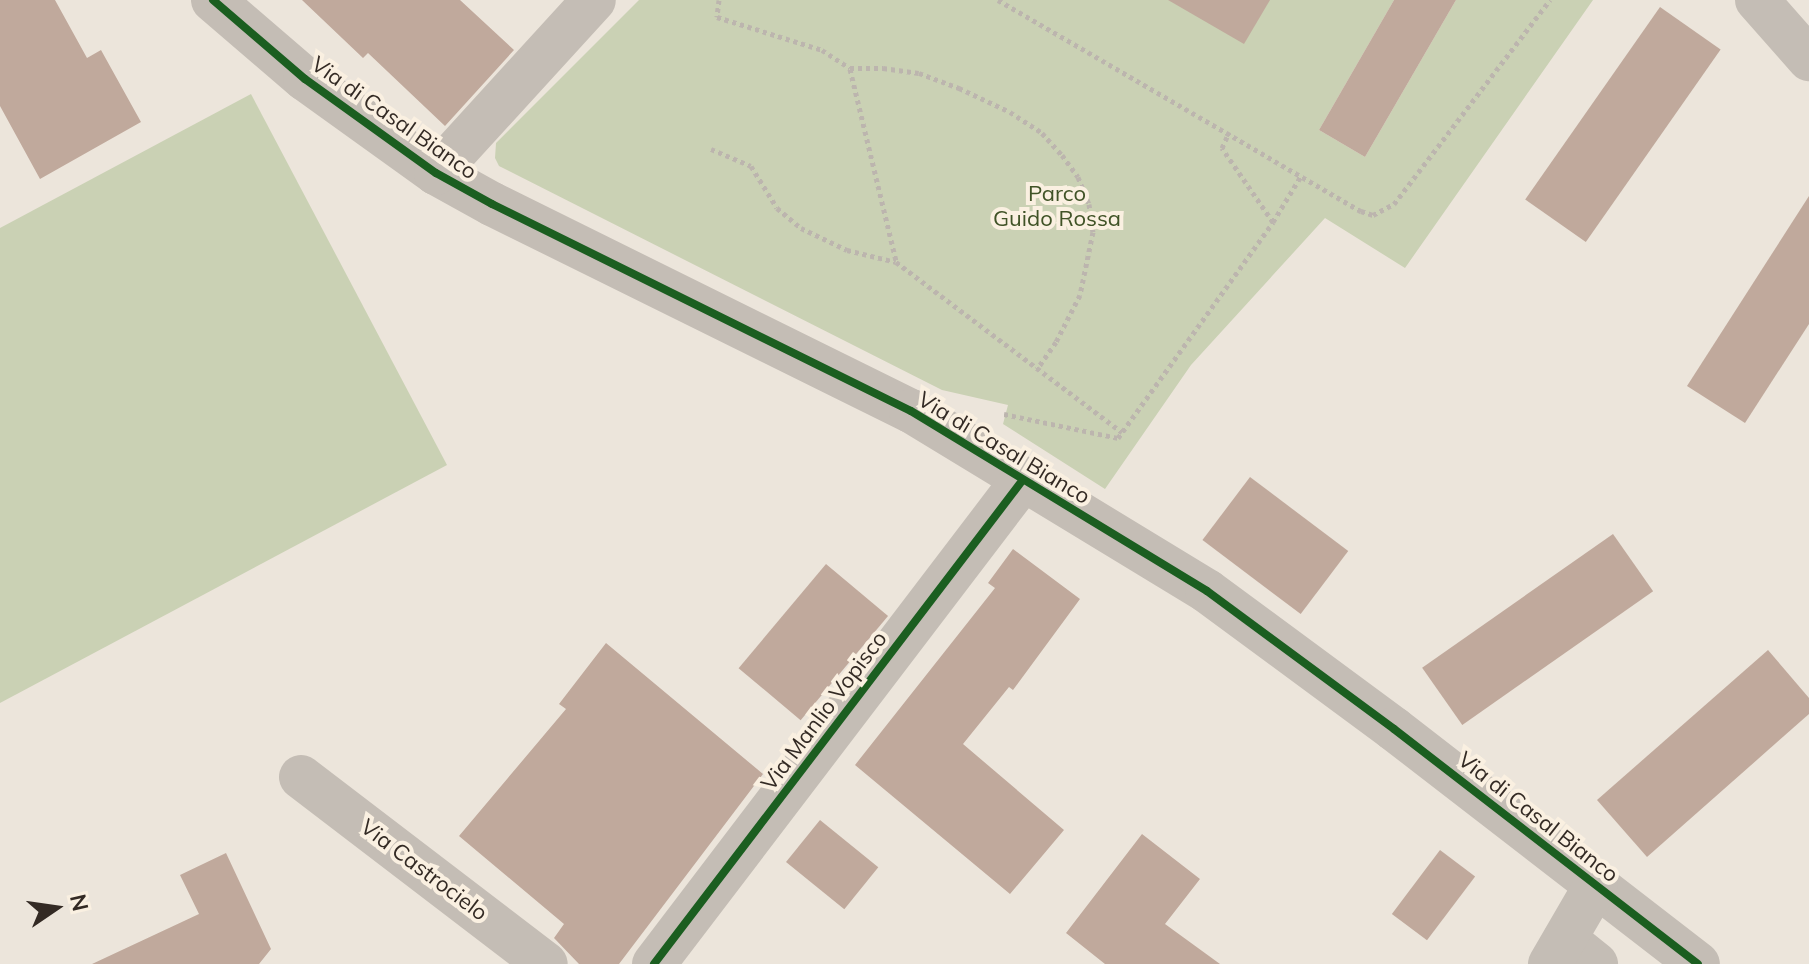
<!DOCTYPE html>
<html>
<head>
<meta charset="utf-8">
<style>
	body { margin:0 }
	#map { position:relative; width:1809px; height:964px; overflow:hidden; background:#ece5db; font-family:Mulish,sans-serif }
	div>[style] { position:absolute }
	.green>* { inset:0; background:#cad1b4 }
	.building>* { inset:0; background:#c0a99c; transform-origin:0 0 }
	.path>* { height:5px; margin-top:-2.5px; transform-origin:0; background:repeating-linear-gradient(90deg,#bcb5ae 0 4px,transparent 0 8px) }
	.minor>* { height:44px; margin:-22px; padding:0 22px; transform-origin:22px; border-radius:22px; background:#c4bdb5 }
	.cycleway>* { height:8px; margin:-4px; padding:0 4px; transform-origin:4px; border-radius:4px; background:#1b5e20 }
	span { translate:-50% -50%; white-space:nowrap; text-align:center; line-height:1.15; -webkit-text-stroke:8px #faf0e1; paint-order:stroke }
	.street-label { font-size:22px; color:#332a24 }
	.park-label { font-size:22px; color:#405327 }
	.north { position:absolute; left:16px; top:868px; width:80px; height:80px; -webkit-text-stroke:6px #faf0e1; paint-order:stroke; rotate:77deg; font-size:22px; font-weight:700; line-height:32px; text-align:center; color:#332a24 }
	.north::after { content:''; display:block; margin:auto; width:28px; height:36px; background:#332a24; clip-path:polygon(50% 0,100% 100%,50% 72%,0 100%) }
</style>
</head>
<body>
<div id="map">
	<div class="green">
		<div style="clip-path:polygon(639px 0,1394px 0,1319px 130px,1365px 157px,1456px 0,1593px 0,1405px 268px,1325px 218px,1191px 365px,1105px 489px,1003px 424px,1008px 405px,942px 390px,499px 166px,495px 158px,496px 143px)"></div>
		<div style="clip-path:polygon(251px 94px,447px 465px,0 703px,0 228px)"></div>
	</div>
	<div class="building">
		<div style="clip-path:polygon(0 0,55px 0,87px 58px,101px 50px,141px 122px,40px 179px,0 106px)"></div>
		<div style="clip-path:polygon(302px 0,460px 0,514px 50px,445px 126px,368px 53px,363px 58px)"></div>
		<div style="clip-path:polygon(1168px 0,1270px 0,1244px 44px)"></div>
		<div style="clip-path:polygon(1394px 0,1456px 0,1365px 157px,1319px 130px)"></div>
		<div style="left:1660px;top:7px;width:74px;height:235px;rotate:35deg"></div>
		<div style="clip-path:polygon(1809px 196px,1809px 324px,1745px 423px,1687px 386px)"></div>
		<div style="left:1250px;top:477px;width:123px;height:79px;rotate:37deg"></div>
		<div style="left:1613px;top:534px;width:70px;height:233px;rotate:55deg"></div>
		<div style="clip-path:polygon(1013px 549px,1080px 599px,1013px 690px,1009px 687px,963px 744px,1064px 830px,1010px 894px,855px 765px,995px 588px,988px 583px)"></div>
		<div style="left:826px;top:564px;width:81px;height:136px;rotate:40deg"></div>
		<div style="clip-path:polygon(606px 643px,763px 774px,619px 964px,579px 964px,554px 938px,564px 924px,459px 836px,566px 709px,559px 704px)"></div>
		<div style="clip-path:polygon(1768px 650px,1809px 698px,1809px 714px,1647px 857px,1597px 800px)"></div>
		<div style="left:820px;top:820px;width:75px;height:54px;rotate:39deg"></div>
		<div style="clip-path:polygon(1142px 834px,1200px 879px,1165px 924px,1220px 964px,1105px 964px,1066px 933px)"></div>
		<div style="left:1440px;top:850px;width:44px;height:80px;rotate:37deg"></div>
		<div style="clip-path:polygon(226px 853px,271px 949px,259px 964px,92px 964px,199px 914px,180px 875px)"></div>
	</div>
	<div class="path">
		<div style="left:719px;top:0;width:17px;rotate:97deg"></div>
		<div style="left:717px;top:17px;width:110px;rotate:17.4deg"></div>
		<div style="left:822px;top:50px;width:33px;rotate:33deg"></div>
		<div style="left:850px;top:68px;width:33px"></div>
		<div style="left:883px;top:68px;width:36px;rotate:8deg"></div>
		<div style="left:919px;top:73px;width:43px;rotate:20.6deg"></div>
		<div style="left:959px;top:88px;width:56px;rotate:25.2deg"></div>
		<div style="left:1010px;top:112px;width:38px;rotate:33deg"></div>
		<div style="left:1042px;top:133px;width:30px;rotate:48deg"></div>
		<div style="left:1062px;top:155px;width:27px;rotate:54deg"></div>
		<div style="left:1078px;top:177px;width:29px;rotate:68deg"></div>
		<div style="left:1089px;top:204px;width:28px;rotate:82deg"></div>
		<div style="left:1093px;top:232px;width:64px;rotate:101.7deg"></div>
		<div style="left:1080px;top:295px;width:53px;rotate:117.1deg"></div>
		<div style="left:1056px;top:342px;width:33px;rotate:125deg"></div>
		<div style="left:998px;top:0;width:420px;rotate:30.2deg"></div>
		<div style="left:1361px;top:211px;width:13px;rotate:18deg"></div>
		<div style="left:1373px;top:215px;width:24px;rotate:-28deg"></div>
		<div style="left:1394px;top:204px;width:257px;rotate:-52.6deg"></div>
		<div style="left:850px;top:69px;width:197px;rotate:76.5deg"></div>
		<div style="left:711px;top:149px;width:43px;rotate:23deg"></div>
		<div style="left:751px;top:166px;width:49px;rotate:58.2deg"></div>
		<div style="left:777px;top:208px;width:31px;rotate:40deg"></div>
		<div style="left:801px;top:228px;width:51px;rotate:25.6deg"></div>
		<div style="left:847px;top:250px;width:50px;rotate:13.8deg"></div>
		<div style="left:896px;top:262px;width:283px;rotate:37deg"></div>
		<div style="left:1273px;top:222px;width:54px;rotate:-58.7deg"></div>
		<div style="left:1004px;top:414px;width:116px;rotate:11.9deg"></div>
		<div style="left:1118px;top:438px;width:266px;rotate:-54.3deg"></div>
		<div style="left:1273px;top:222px;width:90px;rotate:-124.6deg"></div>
		<div style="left:1222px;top:148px;width:17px;rotate:-66deg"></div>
	</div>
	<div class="minor">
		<div style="left:213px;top:0;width:121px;rotate:40.7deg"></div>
		<div style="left:305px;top:79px;width:161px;rotate:35.7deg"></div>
		<div style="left:436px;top:173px;width:64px;rotate:29deg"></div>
		<div style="left:492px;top:204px;width:467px;rotate:26.3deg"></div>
		<div style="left:911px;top:411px;width:346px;rotate:31.3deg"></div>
		<div style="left:1207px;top:591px;width:232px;rotate:36.4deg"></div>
		<div style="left:1394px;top:729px;width:384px;rotate:37.7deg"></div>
		<div style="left:1757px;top:0;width:79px;rotate:48.6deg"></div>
		<div style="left:436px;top:173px;width:234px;rotate:-47.6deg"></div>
		<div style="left:301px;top:777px;width:308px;rotate:37.4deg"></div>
		<div style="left:1565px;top:939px;width:40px;rotate:39deg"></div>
		<div style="left:654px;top:964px;width:607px;rotate:-52.7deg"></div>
		<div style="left:1550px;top:964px;width:91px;rotate:-59.8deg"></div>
	</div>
	<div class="cycleway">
		<div style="left:213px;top:0;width:121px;rotate:40.7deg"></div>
		<div style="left:305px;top:79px;width:161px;rotate:35.7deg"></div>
		<div style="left:436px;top:173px;width:64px;rotate:29deg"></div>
		<div style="left:492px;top:204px;width:467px;rotate:26.3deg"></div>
		<div style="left:911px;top:411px;width:346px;rotate:31.3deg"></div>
		<div style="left:1207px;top:591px;width:232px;rotate:36.4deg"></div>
		<div style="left:1394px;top:729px;width:384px;rotate:37.7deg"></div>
		<div style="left:654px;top:964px;width:607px;rotate:-52.7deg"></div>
	</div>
	<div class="street-label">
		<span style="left:394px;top:118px;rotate:35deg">Via di Casal Bianco</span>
		<span style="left:1004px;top:448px;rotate:31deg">Via di Casal Bianco</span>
		<span style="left:824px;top:711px;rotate:-53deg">Via Manlio Vopisco</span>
		<span style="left:1538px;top:817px;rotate:38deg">Via di Casal Bianco</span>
		<span style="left:424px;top:870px;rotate:37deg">Via Castrocielo</span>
	</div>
	<div class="park-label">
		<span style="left:1057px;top:206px">Parco<br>Guido Rossa</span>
	</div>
	<div class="north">N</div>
</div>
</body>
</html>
